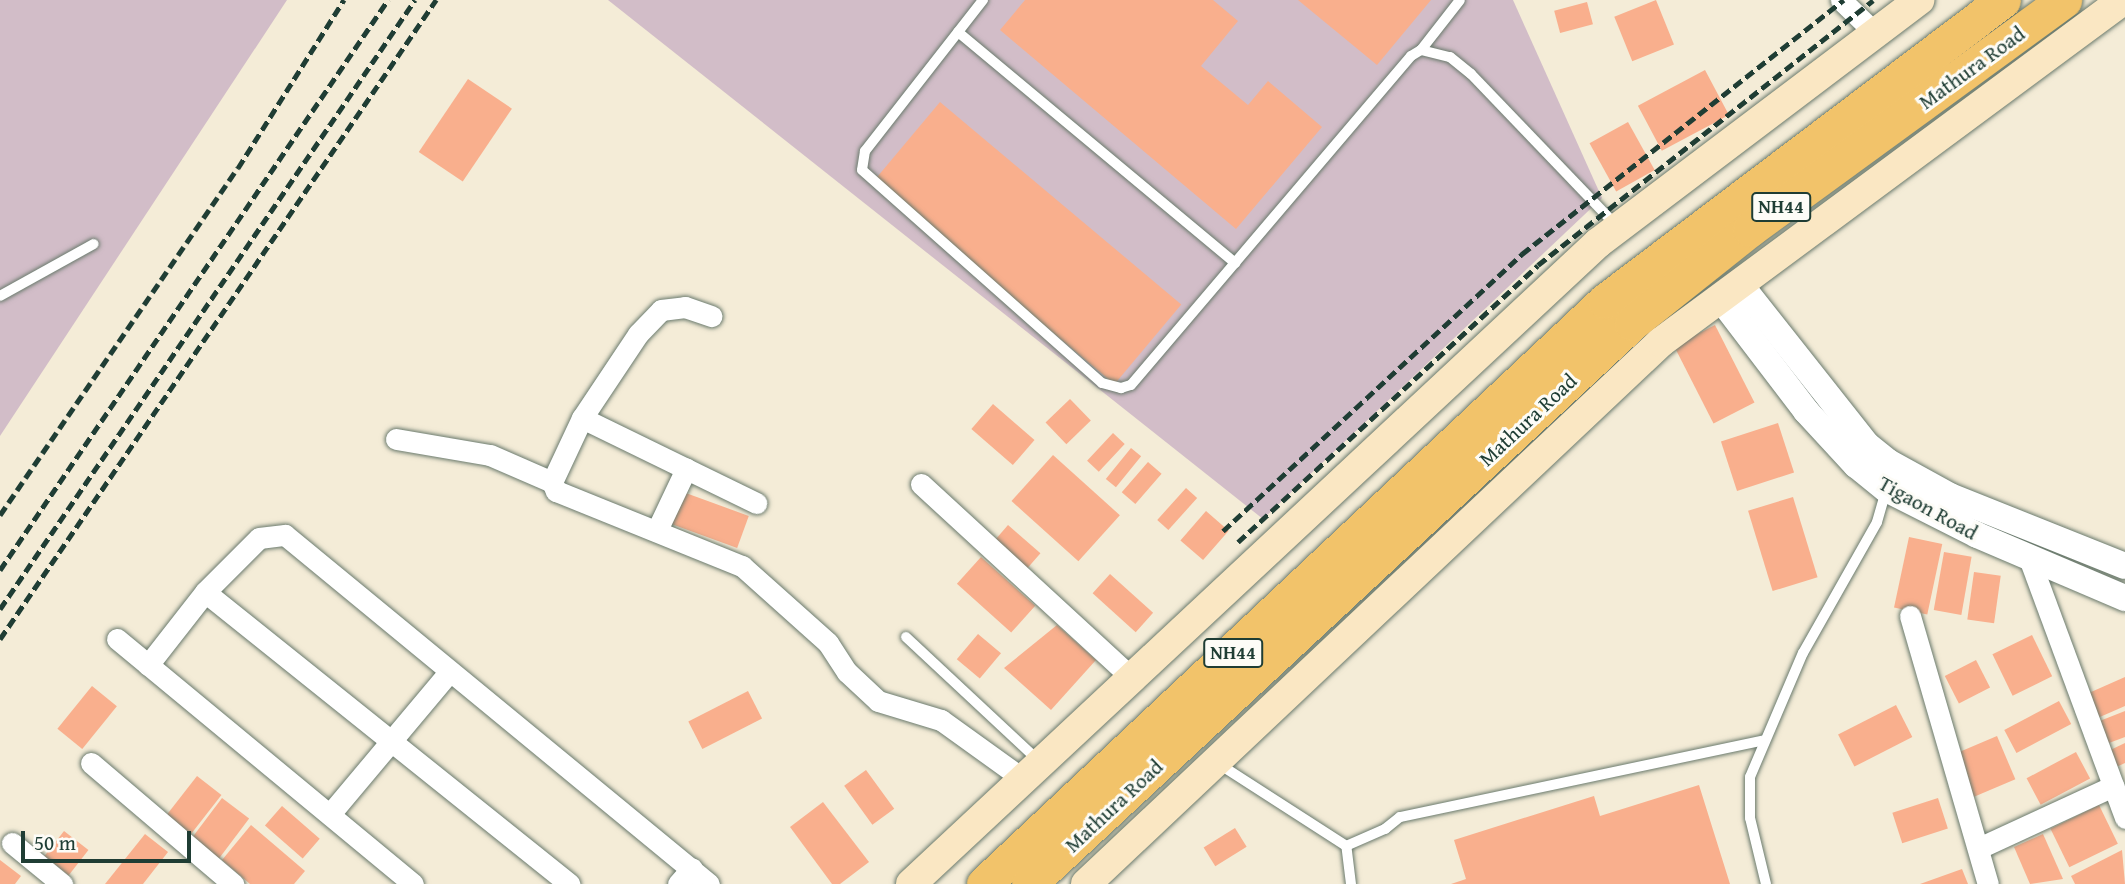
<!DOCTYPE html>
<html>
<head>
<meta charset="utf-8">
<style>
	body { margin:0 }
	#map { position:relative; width:2125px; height:884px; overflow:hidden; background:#f4ecd7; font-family:"Gentium Book Plus",serif }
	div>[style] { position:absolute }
	.industrial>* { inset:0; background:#d2bdc8 }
	.building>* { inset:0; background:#f9af8d; transform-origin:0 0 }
	.roads { filter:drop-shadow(0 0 2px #6a7a6d) drop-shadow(0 0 2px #6a7a6d) }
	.service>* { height:10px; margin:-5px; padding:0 5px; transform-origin:5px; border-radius:5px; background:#fff }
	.minor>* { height:21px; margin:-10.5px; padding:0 10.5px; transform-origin:10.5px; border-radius:10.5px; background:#fff }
	.tertiary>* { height:26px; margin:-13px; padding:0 13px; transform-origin:13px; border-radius:13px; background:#fff }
	.secondary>* { height:30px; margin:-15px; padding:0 15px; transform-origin:15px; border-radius:15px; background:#fae7c3 }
	.trunk>* { height:35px; margin:-17.5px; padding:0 17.5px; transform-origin:17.5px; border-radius:17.5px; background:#f2c36a }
	.rail>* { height:5px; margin-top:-2.5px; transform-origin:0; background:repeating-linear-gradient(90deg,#1f3d34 0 10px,transparent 0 15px) }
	span { translate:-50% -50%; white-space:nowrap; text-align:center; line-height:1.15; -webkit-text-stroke:6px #fdfcf7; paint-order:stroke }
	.shield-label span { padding:2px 5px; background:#fdfcf7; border:2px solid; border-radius:5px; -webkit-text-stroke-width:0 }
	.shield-label { font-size:19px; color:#1f3d34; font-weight:700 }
	.street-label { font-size:21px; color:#1f3d34 }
	.scale { position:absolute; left:21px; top:831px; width:170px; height:32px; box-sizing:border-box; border:4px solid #1f3d34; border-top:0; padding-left:9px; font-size:21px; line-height:24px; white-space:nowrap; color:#1f3d34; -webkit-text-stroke:5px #fdfcf7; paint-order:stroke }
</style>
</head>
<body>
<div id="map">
	<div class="industrial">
		<div style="clip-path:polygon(0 0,287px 0,0 436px)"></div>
		<div style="clip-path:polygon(608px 0,1513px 0,1602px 198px,1263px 519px)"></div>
	</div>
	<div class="building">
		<div style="clip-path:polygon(1025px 0,1213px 0,1238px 21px,1201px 66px,1248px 105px,1268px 81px,1322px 127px,1236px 229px,1000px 30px)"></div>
		<div style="clip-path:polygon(1298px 0,1431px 0,1377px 65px)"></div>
		<div style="left:1656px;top:0;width:48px;height:45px;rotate:68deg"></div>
		<div style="left:1587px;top:2px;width:23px;height:34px;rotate:75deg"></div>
		<div style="left:1705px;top:70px;width:51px;height:76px;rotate:62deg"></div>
		<div style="left:468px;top:79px;width:53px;height:88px;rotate:34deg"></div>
		<div style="left:940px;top:102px;width:315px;height:104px;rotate:40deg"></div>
		<div style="left:1628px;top:122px;width:55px;height:44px;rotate:61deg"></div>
		<div style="left:1715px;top:325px;width:87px;height:46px;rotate:63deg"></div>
		<div style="left:1070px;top:399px;width:30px;height:34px;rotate:46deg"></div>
		<div style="left:993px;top:404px;width:55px;height:33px;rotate:41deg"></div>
		<div style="left:1778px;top:423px;width:52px;height:60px;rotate:72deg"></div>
		<div style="left:1113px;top:433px;width:16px;height:38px;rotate:43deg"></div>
		<div style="left:1131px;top:448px;width:13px;height:40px;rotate:39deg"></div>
		<div style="left:1053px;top:455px;width:90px;height:62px;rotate:42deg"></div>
		<div style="left:1148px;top:462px;width:18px;height:40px;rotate:41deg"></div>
		<div style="left:1186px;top:488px;width:15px;height:43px;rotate:42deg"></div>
		<div style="left:683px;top:492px;width:70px;height:34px;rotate:20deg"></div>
		<div style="left:1793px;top:497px;width:84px;height:47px;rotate:73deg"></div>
		<div style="left:1206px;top:511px;width:30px;height:39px;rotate:41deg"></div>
		<div style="left:1008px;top:525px;width:43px;height:27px;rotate:41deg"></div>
		<div style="left:1909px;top:537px;width:34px;height:72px;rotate:12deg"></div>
		<div style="left:1944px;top:552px;width:28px;height:59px;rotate:10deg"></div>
		<div style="left:981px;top:557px;width:73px;height:36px;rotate:42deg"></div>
		<div style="left:1974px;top:572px;width:27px;height:48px;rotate:8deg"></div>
		<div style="left:1110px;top:574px;width:58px;height:26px;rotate:42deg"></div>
		<div style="clip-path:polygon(1057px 625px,1096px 660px,1051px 710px,1004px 668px)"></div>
		<div style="left:978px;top:634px;width:30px;height:33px;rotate:40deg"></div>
		<div style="left:2032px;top:635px;width:46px;height:44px;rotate:64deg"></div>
		<div style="left:1976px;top:660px;width:31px;height:35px;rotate:63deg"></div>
		<div style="clip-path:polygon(2125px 677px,2125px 706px,2093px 720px,2082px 696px)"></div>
		<div style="left:92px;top:686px;width:32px;height:55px;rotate:39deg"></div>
		<div style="left:748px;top:691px;width:31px;height:67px;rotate:63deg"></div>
		<div style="left:2059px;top:701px;width:26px;height:62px;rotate:62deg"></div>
		<div style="left:1896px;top:705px;width:36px;height:65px;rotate:63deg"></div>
		<div style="clip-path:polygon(2125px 711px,2125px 737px,2101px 746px,2092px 724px)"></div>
		<div style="left:1997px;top:736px;width:47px;height:48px;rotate:67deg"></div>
		<div style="clip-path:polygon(2125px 743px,2125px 763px,2112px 769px,2104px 753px)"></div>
		<div style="left:2076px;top:752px;width:30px;height:56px;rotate:62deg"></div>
		<div style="left:866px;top:770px;width:48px;height:27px;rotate:54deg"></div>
		<div style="left:197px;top:776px;width:31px;height:50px;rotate:38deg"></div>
		<div style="clip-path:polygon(1699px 785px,1730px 884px,1451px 884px,1466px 879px,1454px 840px,1594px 796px,1600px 816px)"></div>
		<div style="left:222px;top:798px;width:34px;height:51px;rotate:37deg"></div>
		<div style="left:1938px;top:798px;width:32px;height:48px;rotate:72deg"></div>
		<div style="clip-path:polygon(823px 802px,869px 862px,840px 884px,832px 884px,790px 827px)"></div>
		<div style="left:2099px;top:805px;width:43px;height:54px;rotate:64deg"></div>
		<div style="left:282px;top:806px;width:50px;height:26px;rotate:41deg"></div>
		<div style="clip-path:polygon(251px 825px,305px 871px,294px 884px,250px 884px,222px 860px)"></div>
		<div style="left:1235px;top:828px;width:22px;height:37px;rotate:58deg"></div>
		<div style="left:64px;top:831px;width:31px;height:32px;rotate:38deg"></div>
		<div style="clip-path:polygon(145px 834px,168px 852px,143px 884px,105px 884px)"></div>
		<div style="clip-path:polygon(2043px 834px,2063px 879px,2030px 884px,2014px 847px)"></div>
		<div style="clip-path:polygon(2122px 850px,2125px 884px,2075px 884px,2071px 876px)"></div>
		<div style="clip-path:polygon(0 860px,21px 876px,15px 884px,0 884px)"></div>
		<div style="clip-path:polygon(1962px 869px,1968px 884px,1920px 884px)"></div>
	</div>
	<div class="roads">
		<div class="service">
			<div style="left:983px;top:0;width:192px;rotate:128deg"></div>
			<div style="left:865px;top:151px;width:19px;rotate:99deg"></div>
			<div style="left:862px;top:170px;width:321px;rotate:41.6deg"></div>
			<div style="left:1102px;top:383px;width:20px;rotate:15deg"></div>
			<div style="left:1121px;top:388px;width:10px;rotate:-17deg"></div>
			<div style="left:1131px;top:385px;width:432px;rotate:-49.6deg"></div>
			<div style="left:1411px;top:56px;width:12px;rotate:-31deg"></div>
			<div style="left:1421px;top:50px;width:63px;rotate:-52deg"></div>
			<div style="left:958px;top:32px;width:361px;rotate:39.8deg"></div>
			<div style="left:1421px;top:50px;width:30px;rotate:14deg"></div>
			<div style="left:1450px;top:57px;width:27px;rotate:39deg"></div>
			<div style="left:1471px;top:74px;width:209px;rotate:46.2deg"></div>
			<div style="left:0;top:296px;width:107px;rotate:-29deg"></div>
			<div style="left:906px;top:637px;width:182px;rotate:43deg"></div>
			<div style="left:1219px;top:764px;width:151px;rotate:32.8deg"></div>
			<div style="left:1351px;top:884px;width:38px;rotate:-97deg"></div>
			<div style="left:1346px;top:846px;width:43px;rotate:-23.6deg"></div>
			<div style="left:1385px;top:829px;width:19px;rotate:-39deg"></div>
			<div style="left:1400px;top:817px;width:370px;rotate:-11.9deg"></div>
			<div style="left:1766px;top:884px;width:68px;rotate:-103.6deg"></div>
			<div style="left:1750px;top:818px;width:41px;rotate:-90deg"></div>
			<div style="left:1750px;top:777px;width:135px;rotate:-66.9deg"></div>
			<div style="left:1803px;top:653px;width:150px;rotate:-60.5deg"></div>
			<div style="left:1877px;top:522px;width:33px;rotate:-74deg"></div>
		</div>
		<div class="minor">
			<div style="left:1841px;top:0;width:47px;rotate:44.1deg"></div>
			<div style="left:582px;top:418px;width:194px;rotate:26deg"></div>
			<div style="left:396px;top:439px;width:95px;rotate:9.7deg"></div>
			<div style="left:490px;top:455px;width:68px;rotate:23.5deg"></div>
			<div style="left:552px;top:482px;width:10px;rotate:66deg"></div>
			<div style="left:556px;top:491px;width:201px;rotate:22deg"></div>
			<div style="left:742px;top:566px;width:115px;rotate:41.8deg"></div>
			<div style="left:828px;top:643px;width:35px;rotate:57deg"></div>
			<div style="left:847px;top:672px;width:42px;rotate:43.1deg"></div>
			<div style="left:878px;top:701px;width:66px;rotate:16.8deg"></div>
			<div style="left:941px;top:720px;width:101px;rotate:35.7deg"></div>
			<div style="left:552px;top:482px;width:71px;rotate:-64.9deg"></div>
			<div style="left:582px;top:418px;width:101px;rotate:-56.3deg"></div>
			<div style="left:638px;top:334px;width:33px;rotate:-46deg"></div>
			<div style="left:661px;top:310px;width:24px;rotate:-7deg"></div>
			<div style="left:685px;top:307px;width:28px;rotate:19deg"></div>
			<div style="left:921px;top:484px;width:287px;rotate:42.6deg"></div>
			<div style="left:657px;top:530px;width:68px;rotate:-64.6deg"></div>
			<div style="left:2029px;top:558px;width:277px;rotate:69.7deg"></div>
			<div style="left:205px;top:592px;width:467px;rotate:38.7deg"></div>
			<div style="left:1910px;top:616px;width:279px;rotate:73.8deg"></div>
			<div style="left:117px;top:639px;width:384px;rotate:39.6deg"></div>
			<div style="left:148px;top:665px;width:93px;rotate:-52deg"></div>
			<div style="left:205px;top:592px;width:76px;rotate:-45deg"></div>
			<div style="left:259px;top:538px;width:26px;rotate:-7deg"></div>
			<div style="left:285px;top:535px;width:549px;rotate:39.46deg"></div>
			<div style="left:91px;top:763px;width:187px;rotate:40.4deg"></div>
			<div style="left:330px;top:814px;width:185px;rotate:-50deg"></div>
			<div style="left:12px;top:843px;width:65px;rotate:39.4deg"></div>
			<div style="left:1979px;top:848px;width:148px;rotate:-24.8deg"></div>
			<div style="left:678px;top:884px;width:21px;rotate:-49deg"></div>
		</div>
		<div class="tertiary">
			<div style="left:1739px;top:283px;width:205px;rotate:51.7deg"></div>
			<div style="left:1866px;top:444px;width:28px;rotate:39deg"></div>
			<div style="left:1888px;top:462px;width:71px;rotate:28.7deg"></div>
			<div style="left:1950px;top:496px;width:188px;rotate:21.8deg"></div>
			<div style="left:1720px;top:298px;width:142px;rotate:52.7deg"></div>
			<div style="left:1806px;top:411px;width:74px;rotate:47.2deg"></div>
			<div style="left:1856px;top:465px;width:38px;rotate:39deg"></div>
			<div style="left:1886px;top:489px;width:102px;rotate:26.8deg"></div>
			<div style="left:1977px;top:535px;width:161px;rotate:23.1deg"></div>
		</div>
		<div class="secondary">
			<div style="left:911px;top:884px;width:940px;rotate:-43.02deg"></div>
			<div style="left:1598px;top:243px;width:403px;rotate:-37.1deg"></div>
			<div style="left:1086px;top:884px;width:790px;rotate:-43.31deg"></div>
			<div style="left:1661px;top:342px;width:575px;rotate:-36.51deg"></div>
		</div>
		<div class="trunk">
			<div style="left:984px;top:884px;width:852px;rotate:-43.19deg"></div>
			<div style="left:1605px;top:301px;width:499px;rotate:-37.1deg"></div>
			<div style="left:1029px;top:884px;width:824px;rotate:-42.93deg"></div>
			<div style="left:1632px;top:323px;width:151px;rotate:-38.5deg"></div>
			<div style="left:1750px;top:229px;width:389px;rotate:-36.1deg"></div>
		</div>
	</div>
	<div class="rail">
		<div style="left:0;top:515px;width:421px;rotate:-55.6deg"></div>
		<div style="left:238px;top:168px;width:199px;rotate:-57.8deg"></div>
		<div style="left:1223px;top:531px;width:408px;rotate:-42.8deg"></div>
		<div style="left:1522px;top:254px;width:410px;rotate:-38.3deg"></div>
		<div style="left:1238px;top:542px;width:408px;rotate:-42.7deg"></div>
		<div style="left:1538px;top:265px;width:427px;rotate:-38.3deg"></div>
		<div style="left:0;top:570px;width:690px;rotate:-55.76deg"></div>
		<div style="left:0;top:609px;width:737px;rotate:-55.73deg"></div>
		<div style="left:0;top:639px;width:774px;rotate:-55.69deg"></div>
	</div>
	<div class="shield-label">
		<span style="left:1781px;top:207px">NH44</span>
		<span style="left:1233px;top:653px">NH44</span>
	</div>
	<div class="street-label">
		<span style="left:1972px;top:68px;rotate:-36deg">Mathura Road</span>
		<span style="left:1528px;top:420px;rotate:-43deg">Mathura Road</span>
		<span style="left:1928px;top:508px;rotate:29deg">Tigaon Road</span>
		<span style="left:1114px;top:806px;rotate:-43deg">Mathura Road</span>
	</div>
	<div class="scale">50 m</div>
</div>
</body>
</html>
